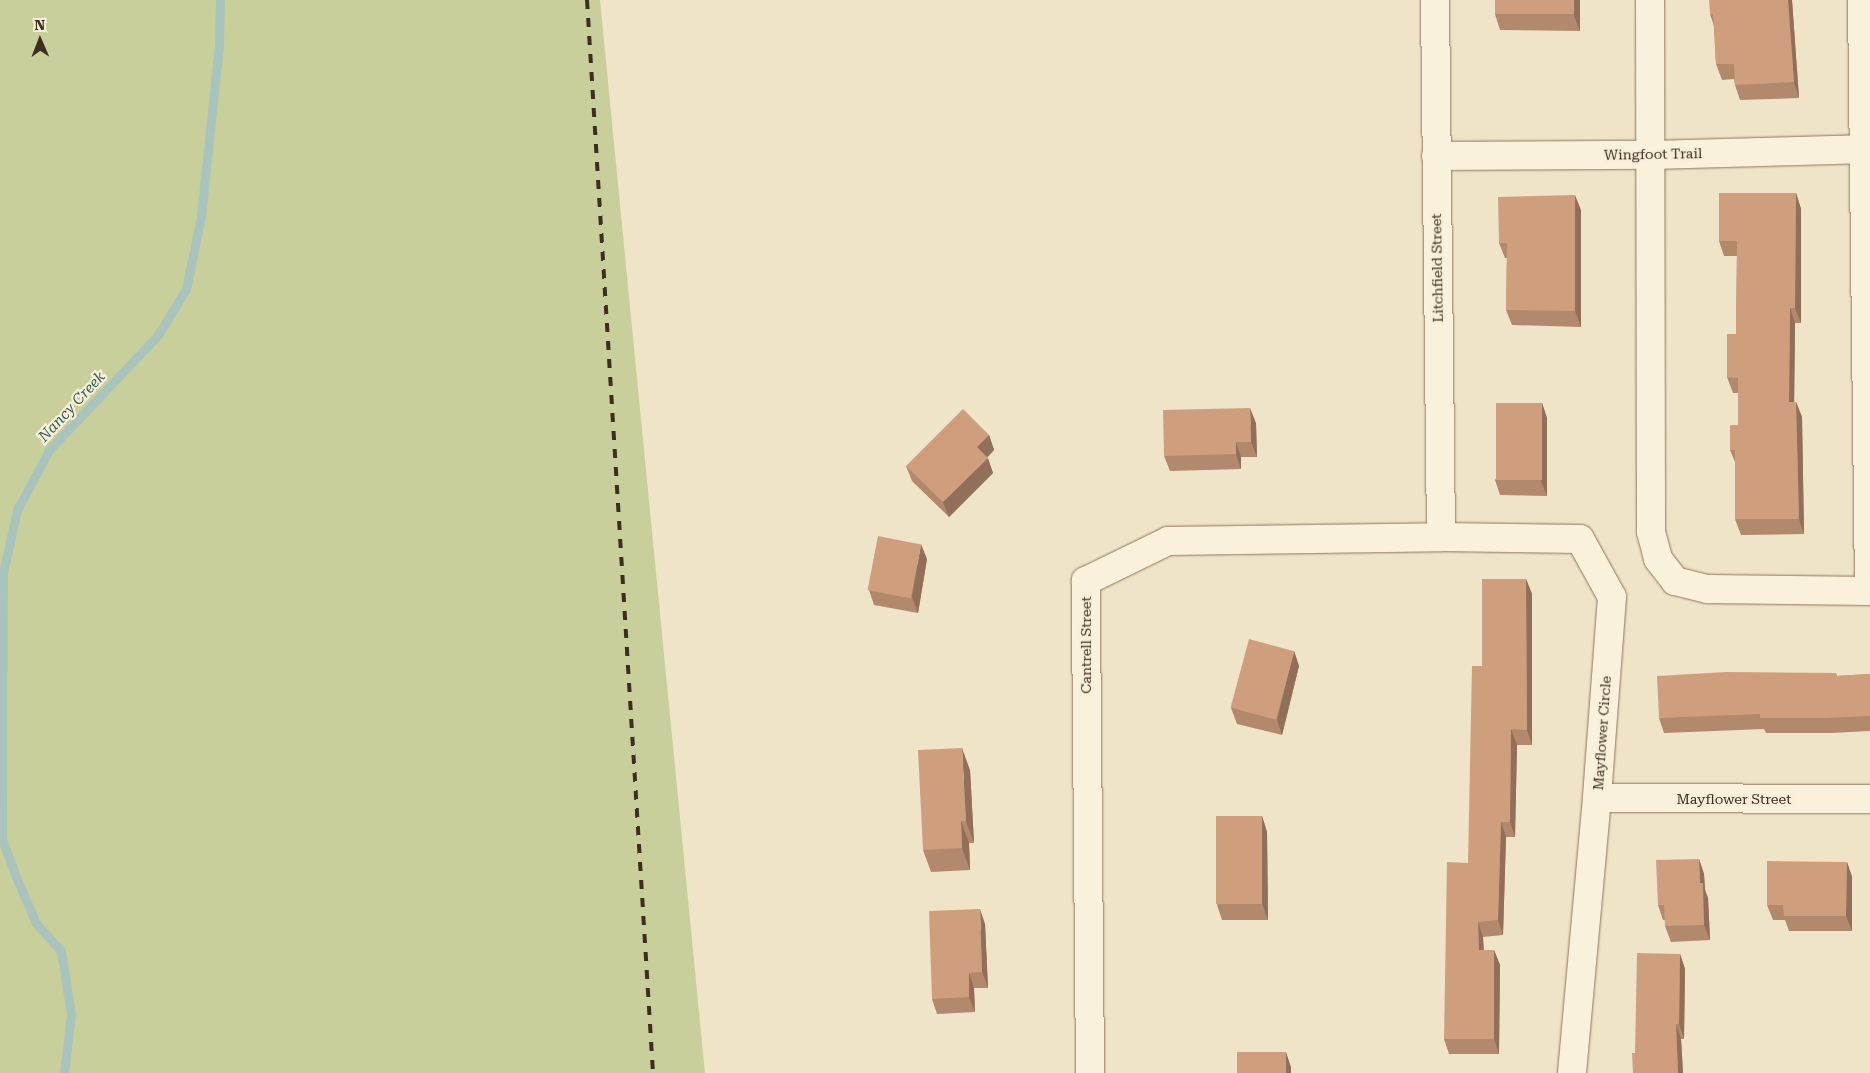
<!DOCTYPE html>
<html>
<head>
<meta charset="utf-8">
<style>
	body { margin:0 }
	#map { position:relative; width:1870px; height:1073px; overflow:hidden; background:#f0e4c8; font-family:"Roboto Serif",serif }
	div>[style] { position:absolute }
	.green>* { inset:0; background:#c9cf9b }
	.stream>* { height:9px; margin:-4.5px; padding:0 4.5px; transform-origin:4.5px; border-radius:4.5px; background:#a9c4bc }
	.roads { filter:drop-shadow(0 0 1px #8d765c) drop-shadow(0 0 1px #8d765c) }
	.minor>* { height:28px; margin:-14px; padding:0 14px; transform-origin:14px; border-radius:14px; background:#faf1dc }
	.rail>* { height:4px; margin-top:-2px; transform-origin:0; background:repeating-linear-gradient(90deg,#3d2e20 0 9px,transparent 0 18px) }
	.wall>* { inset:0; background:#b2896c }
	.shaded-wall>* { inset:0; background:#916f58 }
	.building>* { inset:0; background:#cf9f7d; transform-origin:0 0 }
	span { translate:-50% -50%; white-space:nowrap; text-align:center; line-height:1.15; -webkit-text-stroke:4.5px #f7eed8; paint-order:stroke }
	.street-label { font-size:14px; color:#3d2e20 }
	.water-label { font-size:15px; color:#2f5d5a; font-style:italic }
	.north { position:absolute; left:15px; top:15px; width:50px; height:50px; -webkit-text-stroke:4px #f7eed8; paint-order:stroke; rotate:359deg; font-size:14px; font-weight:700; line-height:20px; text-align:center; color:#3d2e20 }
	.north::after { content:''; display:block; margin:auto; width:18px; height:22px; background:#3d2e20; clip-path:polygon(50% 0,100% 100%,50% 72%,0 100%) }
</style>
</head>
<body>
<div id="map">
	<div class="green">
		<div style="clip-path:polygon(0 0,600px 0,705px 1073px,0 1073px)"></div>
	</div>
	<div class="stream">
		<div style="left:64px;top:1073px;width:59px;rotate:-83.2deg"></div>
		<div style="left:71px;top:1014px;width:64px;rotate:-99deg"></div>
		<div style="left:61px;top:951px;width:38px;rotate:-132deg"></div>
		<div style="left:36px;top:923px;width:50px;rotate:-113.5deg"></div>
		<div style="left:16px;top:877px;width:40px;rotate:-110.2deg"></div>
		<div style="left:2px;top:839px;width:266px;rotate:-89.8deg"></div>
		<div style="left:3px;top:573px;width:65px;rotate:-77.5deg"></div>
		<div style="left:17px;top:510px;width:68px;rotate:-61.9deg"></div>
		<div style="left:49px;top:450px;width:158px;rotate:-46.5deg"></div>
		<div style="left:158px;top:335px;width:54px;rotate:-58.7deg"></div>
		<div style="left:186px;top:289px;width:75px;rotate:-78.4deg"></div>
		<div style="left:201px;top:216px;width:173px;rotate:-84deg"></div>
		<div style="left:219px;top:44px;width:44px;rotate:-88.7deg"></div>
	</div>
	<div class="roads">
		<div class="minor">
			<div style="left:1435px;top:0;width:537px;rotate:89.36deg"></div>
			<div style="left:1650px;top:0;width:532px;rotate:89.89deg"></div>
			<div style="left:1651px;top:532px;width:28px;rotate:75deg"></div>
			<div style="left:1658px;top:559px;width:28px;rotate:52deg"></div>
			<div style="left:1675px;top:581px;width:34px;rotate:14deg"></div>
			<div style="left:1708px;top:589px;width:162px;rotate:0.7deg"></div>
			<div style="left:1862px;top:0;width:591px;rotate:89.32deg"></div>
			<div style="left:1436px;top:156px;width:216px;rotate:-0.3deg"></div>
			<div style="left:1652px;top:155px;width:218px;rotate:-1.6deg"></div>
			<div style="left:1597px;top:798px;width:273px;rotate:0.2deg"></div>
			<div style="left:1090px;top:1073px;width:492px;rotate:-90.5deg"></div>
			<div style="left:1086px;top:581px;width:91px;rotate:-26deg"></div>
			<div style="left:1168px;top:541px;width:273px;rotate:-0.8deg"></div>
			<div style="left:1441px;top:537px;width:139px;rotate:0.8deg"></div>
			<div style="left:1580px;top:539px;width:66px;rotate:61.1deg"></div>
			<div style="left:1612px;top:597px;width:202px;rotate:94.3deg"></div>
			<div style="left:1597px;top:798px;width:276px;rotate:95.2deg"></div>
		</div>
	</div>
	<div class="rail">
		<div style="left:587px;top:0;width:1075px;rotate:86.48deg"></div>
	</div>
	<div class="wall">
		<div style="clip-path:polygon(1580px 0,1580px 31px,1500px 30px,1495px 14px)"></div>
		<div style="clip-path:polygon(1792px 0,1799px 98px,1740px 100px,1735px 85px,1734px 79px,1722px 80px,1716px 64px,1714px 26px,1710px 14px)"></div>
		<div style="clip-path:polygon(1796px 193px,1801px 209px,1801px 323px,1795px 323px,1794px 402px,1796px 402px,1802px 417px,1804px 534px,1741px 535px,1735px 519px,1735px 462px,1730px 450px,1738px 425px,1738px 393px,1733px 393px,1727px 377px,1736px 334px,1737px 256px,1724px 256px,1719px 241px)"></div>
		<div style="clip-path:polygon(1581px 210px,1581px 327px,1512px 325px,1506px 310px,1507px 258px,1505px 258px,1499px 243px)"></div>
		<div style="clip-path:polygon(1542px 403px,1547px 418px,1547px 496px,1500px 495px,1495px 480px)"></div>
		<div style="clip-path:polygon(1256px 423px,1257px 457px,1241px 457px,1241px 469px,1170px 471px,1164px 456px)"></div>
		<div style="clip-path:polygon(989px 435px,994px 450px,987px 458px,993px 473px,949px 517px,912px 481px,906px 466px)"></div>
		<div style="clip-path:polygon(927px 559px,918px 613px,874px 605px,869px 590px)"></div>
		<div style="clip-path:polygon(1526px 579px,1532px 594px,1532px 745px,1517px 745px,1515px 837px,1506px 837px,1503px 935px,1483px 937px,1484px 950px,1494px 950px,1500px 965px,1499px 1054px,1449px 1054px,1444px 1039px,1468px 863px)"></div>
		<div style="clip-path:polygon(1294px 651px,1299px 666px,1282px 735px,1237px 724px,1231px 708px)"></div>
		<div style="clip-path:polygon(1836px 673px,1837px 676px,1870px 674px,1870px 731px,1831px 733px,1766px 733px,1764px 729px,1664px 733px,1659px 718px)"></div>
		<div style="clip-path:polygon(970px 770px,974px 843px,969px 843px,970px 870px,931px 872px,923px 850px)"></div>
		<div style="clip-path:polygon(1262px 816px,1267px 832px,1268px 920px,1222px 920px,1217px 905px)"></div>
		<div style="clip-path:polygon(1699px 859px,1704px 874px,1705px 890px,1708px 898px,1710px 940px,1671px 942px,1665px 926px,1665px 920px,1663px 920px,1658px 905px)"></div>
		<div style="clip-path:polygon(1847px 862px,1852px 877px,1852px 931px,1789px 931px,1785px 920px,1773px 920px,1767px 905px)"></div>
		<div style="clip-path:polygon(985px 924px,988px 988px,974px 988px,975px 1012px,937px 1014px,932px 999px)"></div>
		<div style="clip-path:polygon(1680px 954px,1685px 969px,1684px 1039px,1681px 1039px,1683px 1073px,1633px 1073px,1635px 1053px)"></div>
	</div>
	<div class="shaded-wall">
		<div style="clip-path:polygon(1574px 0,1580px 0,1580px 31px,1574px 16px)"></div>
		<div style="clip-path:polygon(1788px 0,1792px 0,1799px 98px,1794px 82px)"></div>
		<div style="clip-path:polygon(1796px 193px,1801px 209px,1801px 323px,1795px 308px)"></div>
		<div style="clip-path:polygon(1575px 195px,1581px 210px,1581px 327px,1575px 311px)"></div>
		<div style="clip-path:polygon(1790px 308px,1795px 323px,1794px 417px,1789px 402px)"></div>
		<div style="clip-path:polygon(1796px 402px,1802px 417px,1804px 534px,1799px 519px)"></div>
		<div style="clip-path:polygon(1542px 403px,1547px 418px,1547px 496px,1541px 481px)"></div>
		<div style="clip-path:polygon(1250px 408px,1256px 423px,1257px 457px,1251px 442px)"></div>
		<div style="clip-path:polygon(989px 435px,994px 450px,982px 462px,977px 447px)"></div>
		<div style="clip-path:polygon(1236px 442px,1241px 457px,1241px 469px,1236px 454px)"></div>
		<div style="clip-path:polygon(988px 458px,993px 473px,949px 517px,943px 502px)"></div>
		<div style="clip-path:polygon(921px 544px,927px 559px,918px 613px,912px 597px)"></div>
		<div style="clip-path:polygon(1526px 579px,1532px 594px,1532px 745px,1527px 730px)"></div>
		<div style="clip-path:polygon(1294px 651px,1299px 666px,1282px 735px,1277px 720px)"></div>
		<div style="clip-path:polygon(1511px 729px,1517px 745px,1515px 837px,1510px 822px)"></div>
		<div style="clip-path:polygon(962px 748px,970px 770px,974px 843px,966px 821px)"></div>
		<div style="clip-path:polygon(1262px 816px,1267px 832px,1268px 920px,1262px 904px)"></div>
		<div style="clip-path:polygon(961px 821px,969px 843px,970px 870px,962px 848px)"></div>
		<div style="clip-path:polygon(1501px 822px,1506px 837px,1503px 935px,1498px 920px)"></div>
		<div style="clip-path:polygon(1699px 859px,1704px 874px,1705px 890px,1708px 898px,1710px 940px,1704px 925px,1700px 883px)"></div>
		<div style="clip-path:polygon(1847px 862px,1852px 877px,1852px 931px,1846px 916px)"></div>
		<div style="clip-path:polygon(980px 909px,985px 924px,988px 988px,982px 972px)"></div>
		<div style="clip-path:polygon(1478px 922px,1483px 937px,1484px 965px,1479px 950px)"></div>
		<div style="clip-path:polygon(1494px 950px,1500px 965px,1499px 1054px,1494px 1039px)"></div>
		<div style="clip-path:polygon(1680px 954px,1685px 969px,1684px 1039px,1679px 1024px)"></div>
		<div style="clip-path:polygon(969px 973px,974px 988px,975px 1012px,969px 997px)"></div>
		<div style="clip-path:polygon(1676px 1024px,1681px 1039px,1683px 1073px,1678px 1073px)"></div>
		<div style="clip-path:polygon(1286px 1052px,1291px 1067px,1291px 1073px,1286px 1073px)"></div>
	</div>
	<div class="building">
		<div style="left:1495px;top:0;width:79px;height:14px"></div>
		<div style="clip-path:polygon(1709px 0,1788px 0,1794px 82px,1735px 85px,1734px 64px,1716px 64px,1713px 14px,1710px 14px)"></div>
		<div style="clip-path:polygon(1719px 193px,1796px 193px,1795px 308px,1790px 308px,1789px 402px,1796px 402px,1799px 519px,1735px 519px,1735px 450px,1730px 450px,1730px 425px,1738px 425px,1738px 378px,1727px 377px,1727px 334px,1736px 334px,1737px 241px,1719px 241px)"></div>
		<div style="clip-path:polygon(1575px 195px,1575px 311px,1506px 310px,1507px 243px,1499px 243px,1498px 197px)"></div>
		<div style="left:1496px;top:403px;width:46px;height:77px"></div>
		<div style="clip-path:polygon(1250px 408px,1251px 442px,1236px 442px,1236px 454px,1164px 456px,1163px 410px)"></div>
		<div style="clip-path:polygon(963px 409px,989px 435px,977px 447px,988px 458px,943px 502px,906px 466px)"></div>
		<div style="left:878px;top:536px;width:44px;height:55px;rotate:11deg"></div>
		<div style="clip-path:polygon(1482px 579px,1526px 579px,1527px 730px,1511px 729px,1510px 822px,1501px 822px,1498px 920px,1478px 922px,1479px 950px,1494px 950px,1494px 1039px,1444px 1039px,1447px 862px,1468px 863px,1472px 666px,1482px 666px)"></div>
		<div style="left:1249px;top:639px;width:47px;height:71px;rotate:15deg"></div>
		<div style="clip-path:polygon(1726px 672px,1836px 673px,1836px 676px,1870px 674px,1870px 716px,1825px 718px,1760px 718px,1760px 714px,1659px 718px,1657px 676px)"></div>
		<div style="clip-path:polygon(962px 748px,966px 821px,961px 821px,962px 848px,923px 850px,918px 750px)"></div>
		<div style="left:1262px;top:816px;width:88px;height:46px;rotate:90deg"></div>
		<div style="clip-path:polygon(1699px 859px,1700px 883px,1703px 883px,1704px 925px,1665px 926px,1664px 905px,1658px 905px,1656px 860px)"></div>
		<div style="clip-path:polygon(1767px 861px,1847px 862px,1846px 916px,1784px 916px,1783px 905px,1767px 905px)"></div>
		<div style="clip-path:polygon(980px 909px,982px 972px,969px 973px,969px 997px,932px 999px,929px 911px)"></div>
		<div style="clip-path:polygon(1637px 953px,1680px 954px,1679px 1024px,1676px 1024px,1678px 1073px,1633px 1073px,1632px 1053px,1635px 1053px)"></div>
		<div style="left:1237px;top:1052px;width:49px;height:21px"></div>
	</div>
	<div class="street-label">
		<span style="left:1653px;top:154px;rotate:-1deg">Wingfoot Trail</span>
		<span style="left:1437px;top:268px;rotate:-91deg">Litchfield Street</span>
		<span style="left:1086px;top:645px;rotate:-90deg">Cantrell Street</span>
		<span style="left:1602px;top:733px;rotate:-86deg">Mayflower Circle</span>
		<span style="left:1734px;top:799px">Mayflower Street</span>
	</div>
	<div class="water-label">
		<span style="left:72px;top:407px;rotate:-47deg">Nancy Creek</span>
	</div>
	<div class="north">N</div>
</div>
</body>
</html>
